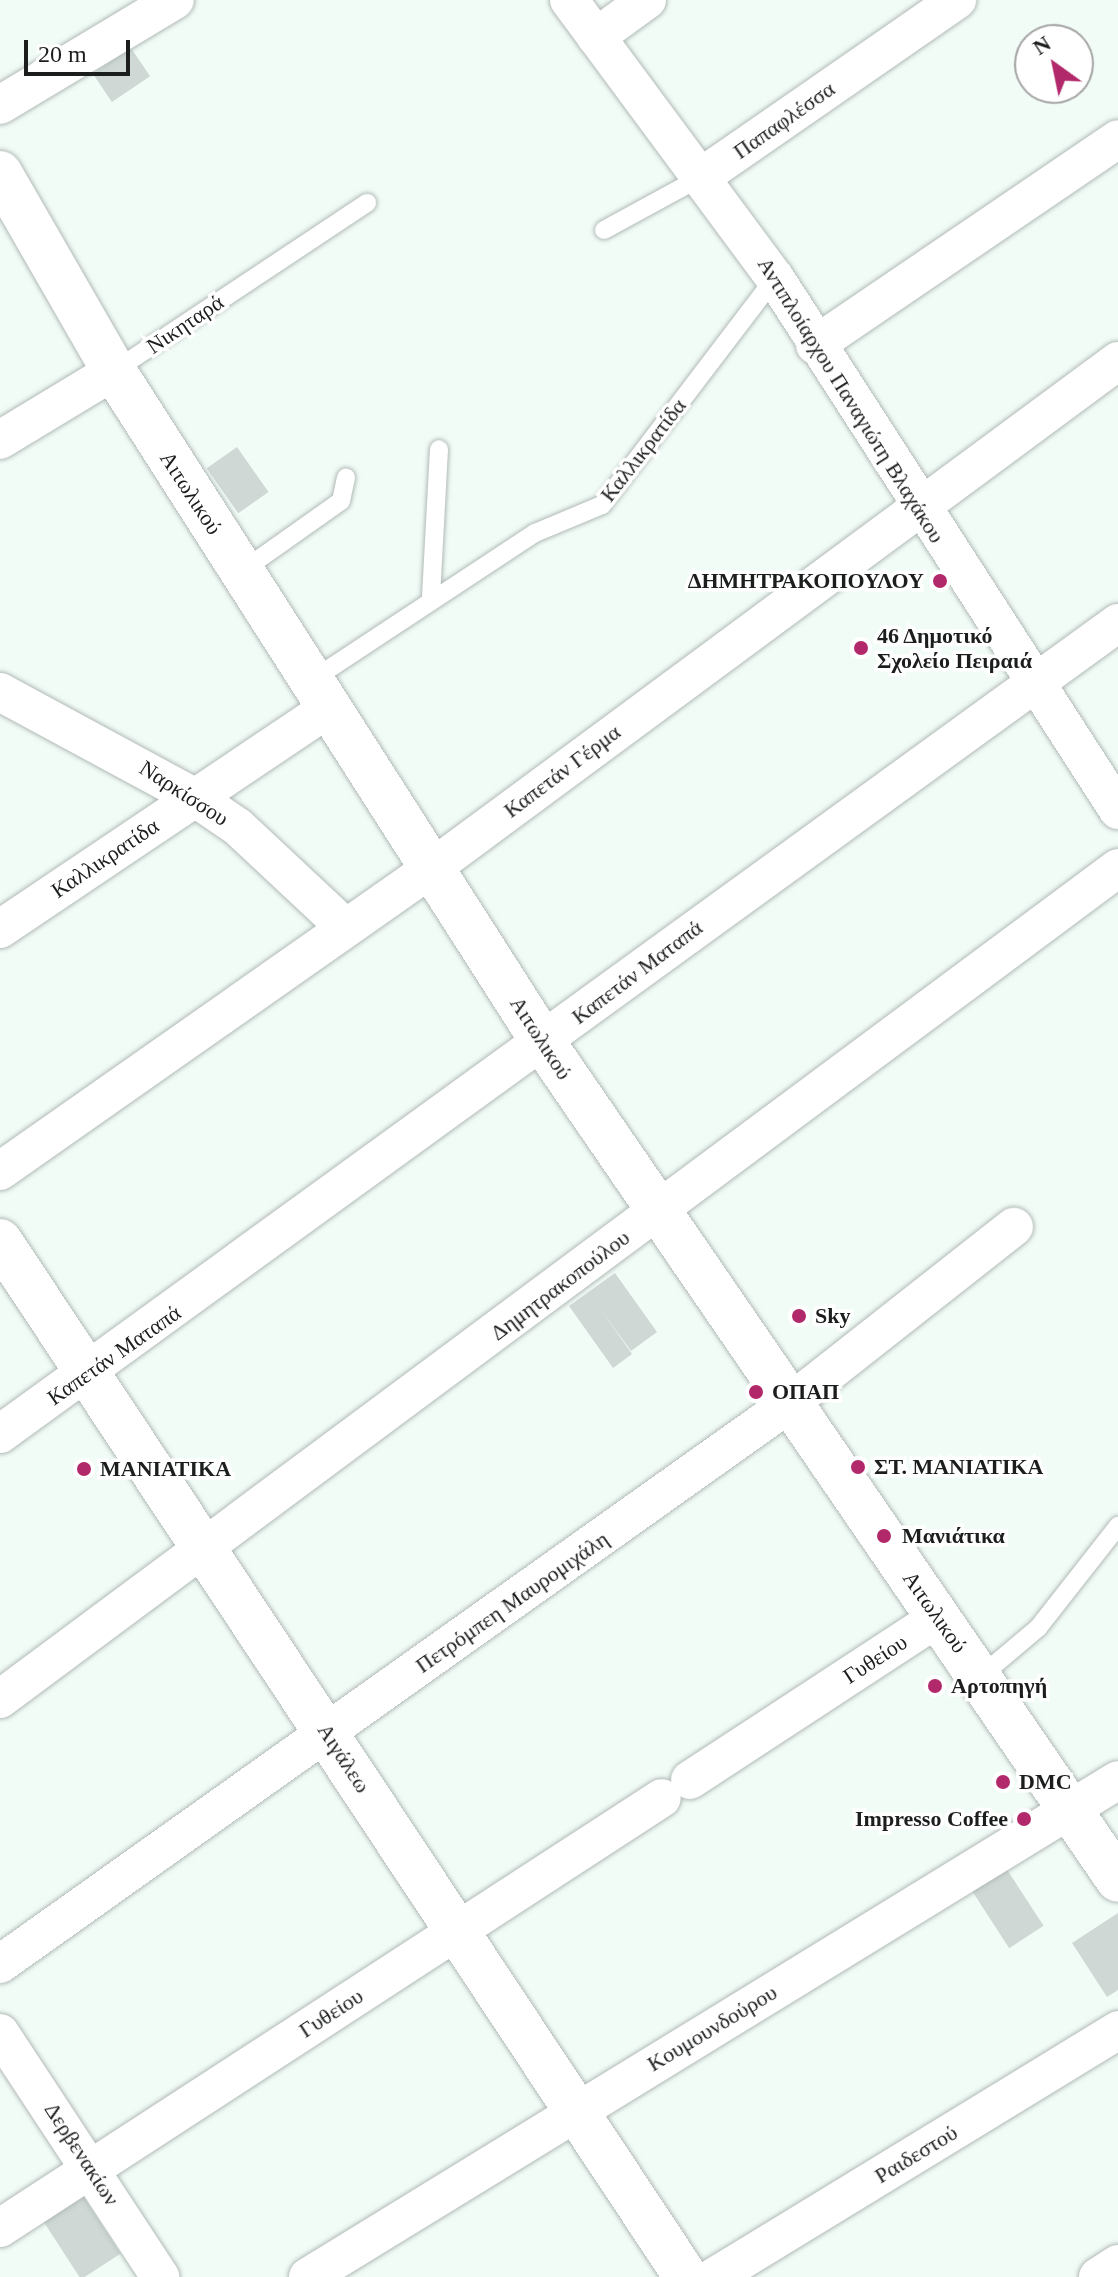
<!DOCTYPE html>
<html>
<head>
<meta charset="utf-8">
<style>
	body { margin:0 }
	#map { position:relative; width:1118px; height:2277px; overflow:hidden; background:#f2fcf7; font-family:"Times New Roman",serif }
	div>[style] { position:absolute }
	.building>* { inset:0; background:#cfd8d4; transform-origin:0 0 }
	.roads { filter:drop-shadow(0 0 2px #b1bab6) drop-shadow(0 0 2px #b1bab6) }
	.lane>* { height:18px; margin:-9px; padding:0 9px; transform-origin:9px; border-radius:9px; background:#fff }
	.street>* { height:38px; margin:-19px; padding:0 19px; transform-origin:19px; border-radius:19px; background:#fff }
	.secondary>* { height:44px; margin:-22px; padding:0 22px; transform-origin:22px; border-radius:22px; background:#fff }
	.dots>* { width:22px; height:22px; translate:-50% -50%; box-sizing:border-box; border:4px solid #fff; border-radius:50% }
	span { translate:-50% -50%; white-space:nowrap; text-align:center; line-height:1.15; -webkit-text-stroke:7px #fff; paint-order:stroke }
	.street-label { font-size:22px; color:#1b1e1c }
	.poi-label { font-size:22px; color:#1b1e1c; font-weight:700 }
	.right { translate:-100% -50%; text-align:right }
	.left { translate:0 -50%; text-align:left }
	.north { position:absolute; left:1014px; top:24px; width:80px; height:80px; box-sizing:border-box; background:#fff; border:2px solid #a4a5a4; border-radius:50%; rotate:327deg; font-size:22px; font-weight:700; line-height:32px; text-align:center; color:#1b1e1c }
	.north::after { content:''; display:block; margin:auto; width:28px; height:36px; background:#b2296b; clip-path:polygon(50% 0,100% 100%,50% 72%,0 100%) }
	.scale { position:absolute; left:24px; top:40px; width:106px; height:36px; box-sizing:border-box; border:4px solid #1b1e1c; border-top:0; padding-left:10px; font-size:24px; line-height:28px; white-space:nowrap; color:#1b1e1c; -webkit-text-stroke:6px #fff; paint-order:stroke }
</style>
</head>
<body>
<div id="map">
	<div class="building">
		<div style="left:131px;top:48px;width:34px;height:46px;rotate:56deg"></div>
		<div style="left:237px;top:447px;width:55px;height:37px;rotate:55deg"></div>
		<div style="clip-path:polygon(615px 1273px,657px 1332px,631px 1351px,601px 1310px,632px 1354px,613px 1368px,569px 1306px)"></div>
		<div style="left:1006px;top:1868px;width:69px;height:41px;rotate:57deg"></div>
		<div style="clip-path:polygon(1118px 1913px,1118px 1990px,1107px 1997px,1072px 1943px)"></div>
		<div style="left:79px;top:2190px;width:76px;height:47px;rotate:57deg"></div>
	</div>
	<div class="roads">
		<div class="lane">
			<div style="left:604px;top:230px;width:113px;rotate:-28.6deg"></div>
			<div style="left:114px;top:371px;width:304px;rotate:-33.6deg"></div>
			<div style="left:242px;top:571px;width:121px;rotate:-35.3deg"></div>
			<div style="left:341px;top:501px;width:24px;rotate:-78deg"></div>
			<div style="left:431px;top:597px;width:148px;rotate:-86.9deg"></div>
			<div style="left:312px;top:680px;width:267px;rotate:-33.4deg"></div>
			<div style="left:535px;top:533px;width:73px;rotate:-22.7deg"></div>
			<div style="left:602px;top:505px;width:285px;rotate:-52.7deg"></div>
			<div style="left:981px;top:1676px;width:75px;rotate:-40.1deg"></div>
			<div style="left:1038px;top:1628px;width:130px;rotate:-51.9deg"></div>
		</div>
		<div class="street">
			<div style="left:569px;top:0;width:346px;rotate:53.5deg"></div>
			<div style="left:775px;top:278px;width:633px;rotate:57.19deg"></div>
			<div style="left:596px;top:37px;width:63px;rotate:-36deg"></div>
			<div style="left:0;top:105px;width:204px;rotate:-31deg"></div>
			<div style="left:704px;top:175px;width:308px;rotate:-34.7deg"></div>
			<div style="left:815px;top:345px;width:366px;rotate:-34.2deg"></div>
			<div style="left:0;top:440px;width:133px;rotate:-31.2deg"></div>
			<div style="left:0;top:692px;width:221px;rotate:28.4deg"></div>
			<div style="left:194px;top:797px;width:53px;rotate:34.3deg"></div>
			<div style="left:238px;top:827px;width:146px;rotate:43.1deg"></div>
			<div style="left:0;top:929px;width:398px;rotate:-33.9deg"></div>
			<div style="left:0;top:1171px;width:528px;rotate:-35.05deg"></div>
			<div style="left:432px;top:868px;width:853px;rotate:-36.47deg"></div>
			<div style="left:0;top:1434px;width:1381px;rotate:-35.96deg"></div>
			<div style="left:0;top:1699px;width:1393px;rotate:-36.62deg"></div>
			<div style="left:690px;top:1780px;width:298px;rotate:-33.2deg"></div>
			<div style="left:0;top:1964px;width:969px;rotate:-35.38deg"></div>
			<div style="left:790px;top:1403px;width:285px;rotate:-38.2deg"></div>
			<div style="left:0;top:2033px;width:292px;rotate:56.7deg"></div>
			<div style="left:0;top:2228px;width:789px;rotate:-33.01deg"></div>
			<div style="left:308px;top:2277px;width:950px;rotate:-31.53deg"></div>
			<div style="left:714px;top:2277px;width:474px;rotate:-31.4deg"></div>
			<div style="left:1098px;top:2277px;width:24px;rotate:-33deg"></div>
		</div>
		<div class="secondary">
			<div style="left:0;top:173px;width:228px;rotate:60.1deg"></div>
			<div style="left:114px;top:371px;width:796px;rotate:57.41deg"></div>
			<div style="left:543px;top:1042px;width:1016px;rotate:55.54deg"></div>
			<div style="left:0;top:1241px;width:1243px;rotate:56.49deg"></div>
		</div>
	</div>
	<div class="dots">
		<div style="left:940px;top:581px;background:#b2296b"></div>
		<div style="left:861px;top:648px;background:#b2296b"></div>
		<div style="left:799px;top:1316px;background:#b2296b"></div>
		<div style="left:756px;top:1392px;background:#b2296b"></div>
		<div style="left:858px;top:1467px;background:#b2296b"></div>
		<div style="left:84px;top:1469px;background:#b2296b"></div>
		<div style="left:884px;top:1536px;background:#b2296b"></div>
		<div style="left:935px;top:1686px;background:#b2296b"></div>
		<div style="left:1003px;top:1782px;background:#b2296b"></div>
		<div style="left:1024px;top:1819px;background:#b2296b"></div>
	</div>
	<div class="street-label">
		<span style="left:784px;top:120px;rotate:-35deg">Παπαφλέσσα</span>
		<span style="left:185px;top:324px;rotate:-34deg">Νικηταρά</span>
		<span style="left:851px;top:400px;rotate:58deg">Αντιπλοίαρχου Παναγιώτη Βλαχάκου</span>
		<span style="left:643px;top:450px;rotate:-52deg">Καλλικρατίδα</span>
		<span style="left:191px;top:493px;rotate:57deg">Αιτωλικού</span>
		<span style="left:562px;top:771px;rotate:-37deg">Καπετάν Γέρμα</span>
		<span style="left:184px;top:793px;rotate:33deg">Ναρκίσσου</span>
		<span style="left:105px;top:858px;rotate:-34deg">Καλλικρατίδα</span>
		<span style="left:637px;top:972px;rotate:-37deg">Καπετάν Ματαπά</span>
		<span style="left:541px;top:1038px;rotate:57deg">Αιτωλικού</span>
		<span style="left:560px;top:1285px;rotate:-37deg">Δημητρακοπούλου</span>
		<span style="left:114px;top:1355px;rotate:-35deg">Καπετάν Ματαπά</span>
		<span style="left:512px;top:1602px;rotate:-35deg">Πετρόμπεη Μαυρομιχάλη</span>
		<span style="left:935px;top:1612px;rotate:55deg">Αιτωλικού</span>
		<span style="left:875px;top:1659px;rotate:-33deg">Γυθείου</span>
		<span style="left:344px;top:1758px;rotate:57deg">Αιγάλεω</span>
		<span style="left:331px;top:2013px;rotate:-33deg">Γυθείου</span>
		<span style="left:712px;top:2028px;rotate:-31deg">Κουμουνδούρου</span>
		<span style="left:82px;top:2154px;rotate:57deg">Δερβενακίων</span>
		<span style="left:916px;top:2154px;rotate:-31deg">Ραιδεστού</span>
	</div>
	<div class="poi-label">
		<span class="right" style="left:924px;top:581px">ΔΗΜΗΤΡΑΚΟΠΟΥΛΟΥ</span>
		<span class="left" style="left:877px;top:648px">46 Δημοτικό<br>Σχολείο Πειραιά</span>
		<span class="left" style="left:815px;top:1316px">Sky</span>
		<span class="left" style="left:772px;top:1392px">ΟΠΑΠ</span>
		<span class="left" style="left:874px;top:1467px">ΣΤ. ΜΑΝΙΑΤΙΚΑ</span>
		<span class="left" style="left:100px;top:1469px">ΜΑΝΙΑΤΙΚΑ</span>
		<span class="left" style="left:902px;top:1536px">Μανιάτικα</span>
		<span class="left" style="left:951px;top:1686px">Αρτοπηγή</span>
		<span class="left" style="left:1019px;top:1782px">DMC</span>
		<span class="right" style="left:1008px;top:1819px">Impresso Coffee</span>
	</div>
	<div class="north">N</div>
	<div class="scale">20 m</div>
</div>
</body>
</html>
